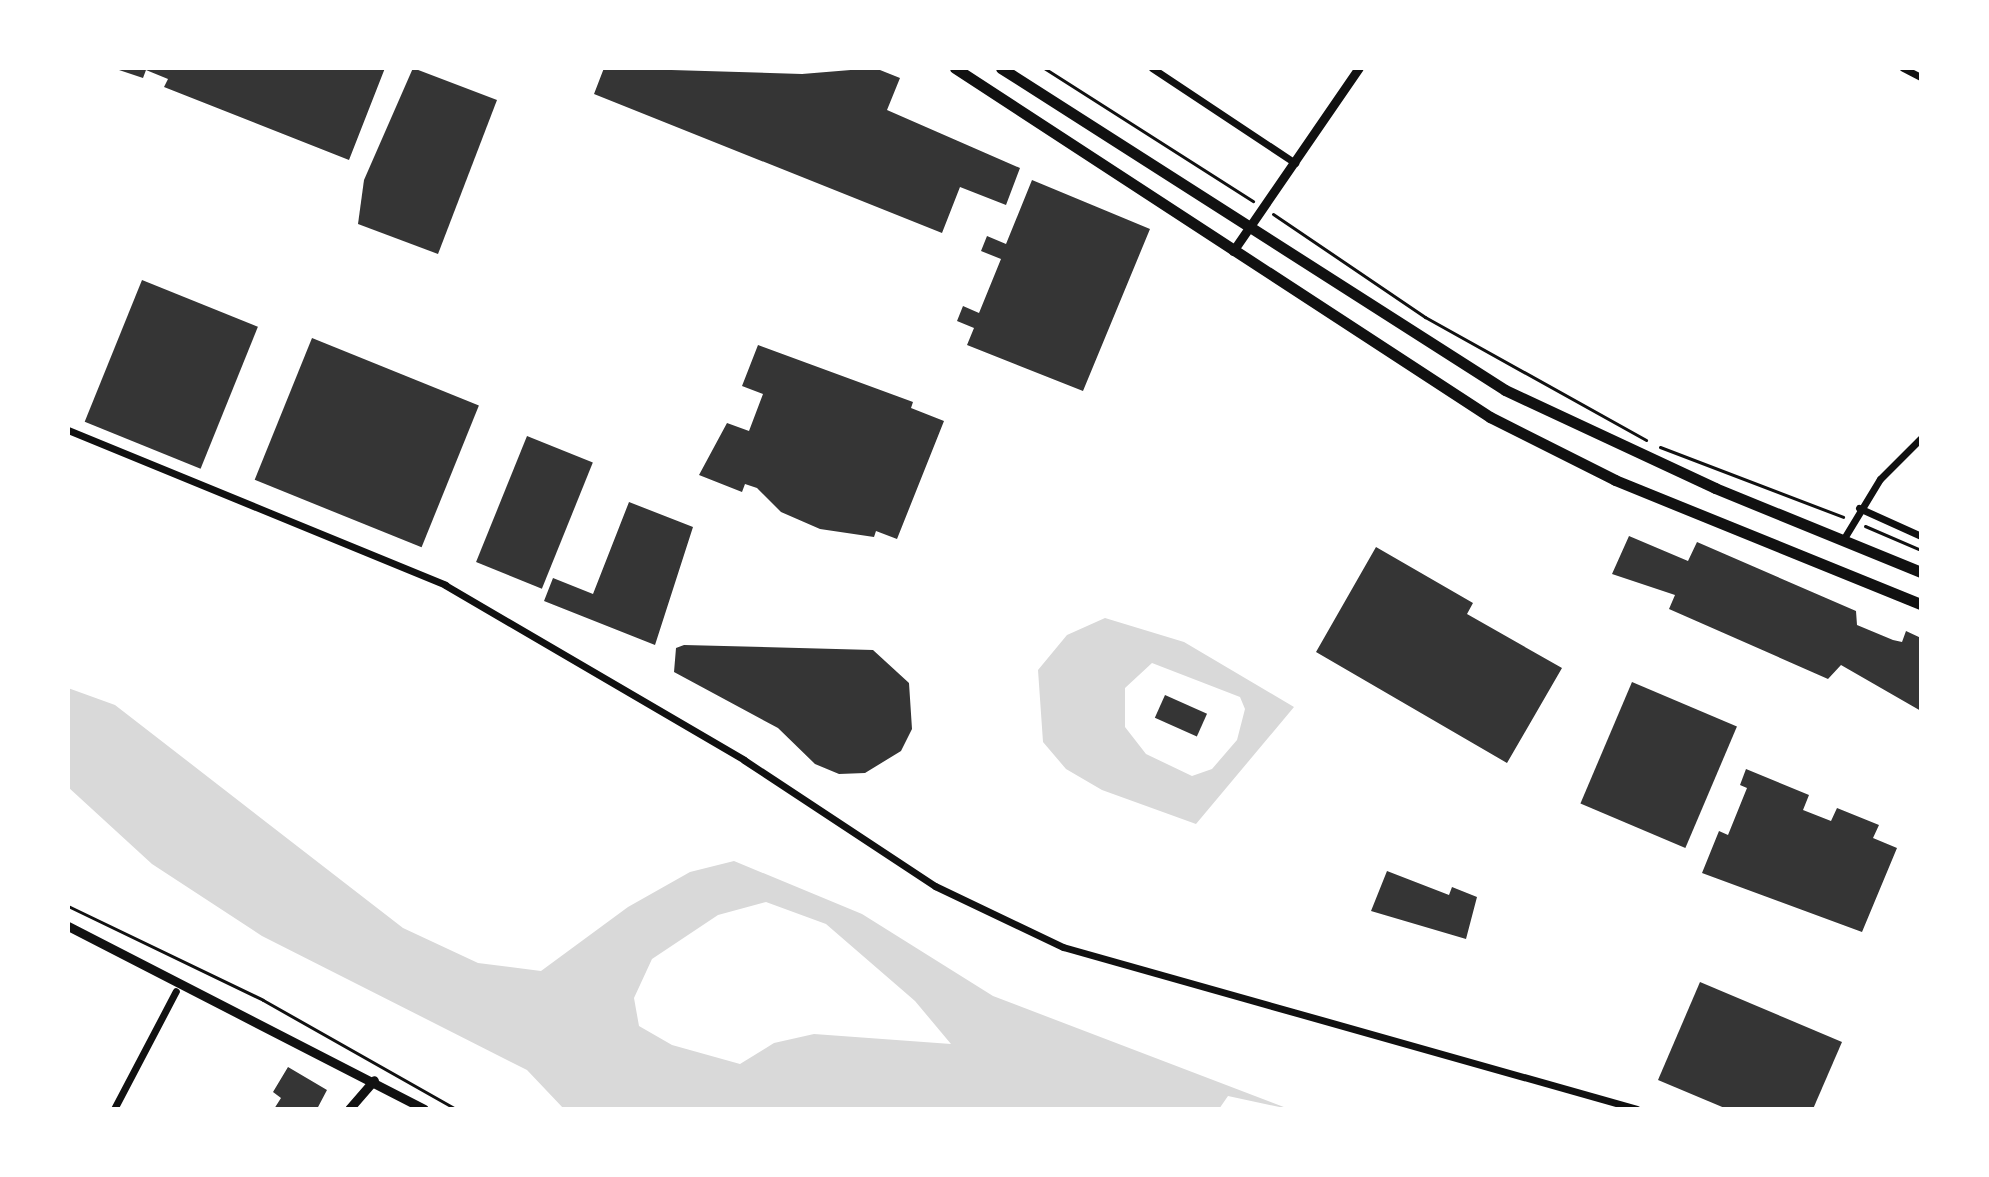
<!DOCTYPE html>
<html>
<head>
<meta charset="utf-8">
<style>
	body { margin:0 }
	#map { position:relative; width:1989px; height:1177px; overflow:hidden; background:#fff; font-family:"Nunito Sans",sans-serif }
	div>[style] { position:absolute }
	.water>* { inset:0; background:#d9d9d9 }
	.building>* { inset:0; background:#353535; transform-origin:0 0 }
	.path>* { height:3px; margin:-1.5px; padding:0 1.5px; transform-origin:1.5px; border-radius:1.5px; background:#111 }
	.minor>* { height:7px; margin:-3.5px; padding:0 3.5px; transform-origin:3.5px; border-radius:3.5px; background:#111 }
	.tertiary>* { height:9px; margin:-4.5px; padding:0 4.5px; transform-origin:4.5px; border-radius:4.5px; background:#111 }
	.primary>* { height:11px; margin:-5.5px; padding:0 5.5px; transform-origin:5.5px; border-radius:5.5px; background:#111 }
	span { translate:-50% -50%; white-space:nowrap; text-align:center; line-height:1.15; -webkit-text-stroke:6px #fff; paint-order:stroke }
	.frame { position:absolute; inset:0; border:70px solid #fff; pointer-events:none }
</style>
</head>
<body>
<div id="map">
	<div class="water">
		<div style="clip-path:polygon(evenodd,1105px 618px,1184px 642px,1294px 707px,1196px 824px,1102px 790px,1066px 769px,1043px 742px,1038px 670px,1067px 635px,1105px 618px,1152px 663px,1240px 697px,1245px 709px,1237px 740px,1212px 769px,1192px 776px,1146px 754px,1125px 727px,1125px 688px,1152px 663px)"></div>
		<div style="clip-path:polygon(evenodd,68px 688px,115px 705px,403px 928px,478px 963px,541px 971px,628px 907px,690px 872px,734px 861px,862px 914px,993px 996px,1289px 1109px,1228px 1096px,1219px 1109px,564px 1109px,527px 1070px,262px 936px,152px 864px,68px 787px,68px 688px,766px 902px,826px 924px,915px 1001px,951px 1044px,814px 1034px,774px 1043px,740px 1064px,672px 1045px,639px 1026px,634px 998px,652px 959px,718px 915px,766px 902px)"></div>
	</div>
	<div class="building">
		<div style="clip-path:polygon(113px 68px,385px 68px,349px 160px,164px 87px,168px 79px,146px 70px,143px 78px)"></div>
		<div style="clip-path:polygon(413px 68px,497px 100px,438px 254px,358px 224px,364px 180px)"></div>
		<div style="clip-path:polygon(604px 68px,802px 74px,875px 68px,900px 78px,887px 110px,1020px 168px,1006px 205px,960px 187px,942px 233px,594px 94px)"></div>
		<div style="clip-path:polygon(1032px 180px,1150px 229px,1083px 391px,967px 345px,974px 328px,957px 321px,963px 306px,979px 313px,1001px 259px,981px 251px,987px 236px,1006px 244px)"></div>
		<div style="left:142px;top:280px;width:125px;height:153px;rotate:22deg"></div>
		<div style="left:312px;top:338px;width:180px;height:153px;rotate:22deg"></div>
		<div style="clip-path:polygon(758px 345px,913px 402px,911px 408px,944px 421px,897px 539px,876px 531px,874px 537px,820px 529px,781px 512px,757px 488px,745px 484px,742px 492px,699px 475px,727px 423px,749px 431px,763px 394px,742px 386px)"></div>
		<div style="left:527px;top:436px;width:71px;height:136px;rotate:22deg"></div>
		<div style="clip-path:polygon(629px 502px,693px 527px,655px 645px,544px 601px,553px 578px,593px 594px)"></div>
		<div style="clip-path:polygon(1629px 536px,1688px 561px,1697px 542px,1856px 611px,1857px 625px,1893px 640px,1902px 642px,1906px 631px,1921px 638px,1921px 711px,1841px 665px,1828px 679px,1669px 609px,1675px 595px,1612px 574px)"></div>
		<div style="clip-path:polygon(1376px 547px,1473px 603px,1467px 614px,1562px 668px,1507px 763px,1316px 652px)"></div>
		<div style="clip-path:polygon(684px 645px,873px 650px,909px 683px,912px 729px,901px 751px,865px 773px,839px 774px,815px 764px,778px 728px,674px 672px,676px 648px)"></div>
		<div style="left:1632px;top:682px;width:114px;height:132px;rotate:23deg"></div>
		<div style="left:1165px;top:695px;width:46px;height:25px;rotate:24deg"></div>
		<div style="clip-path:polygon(1746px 769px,1809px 795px,1803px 810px,1831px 821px,1837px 808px,1879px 825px,1873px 838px,1897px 848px,1862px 932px,1702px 873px,1719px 831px,1728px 835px,1747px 788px,1740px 785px)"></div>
		<div style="clip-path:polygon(1387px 871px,1449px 895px,1452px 887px,1477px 897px,1466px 939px,1371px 911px)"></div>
		<div style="clip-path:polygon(1700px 982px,1842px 1042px,1813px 1109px,1727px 1109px,1658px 1080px)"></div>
		<div style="clip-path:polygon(288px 1067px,327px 1090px,317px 1109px,274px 1109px,281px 1098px,273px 1092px)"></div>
	</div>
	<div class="path">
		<div style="left:1044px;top:68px;width:248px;rotate:32.5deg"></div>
		<div style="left:1273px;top:214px;width:184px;rotate:34.1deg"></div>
		<div style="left:1425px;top:317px;width:253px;rotate:29.1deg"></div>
		<div style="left:1660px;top:447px;width:196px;rotate:20.9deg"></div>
		<div style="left:1865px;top:526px;width:61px;rotate:23.2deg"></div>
		<div style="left:68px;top:906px;width:216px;rotate:25.7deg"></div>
		<div style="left:263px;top:1000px;width:222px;rotate:29.5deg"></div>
	</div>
	<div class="minor">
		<div style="left:1152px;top:68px;width:172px;rotate:33.6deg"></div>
		<div style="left:1903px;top:68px;width:20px;rotate:27deg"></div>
		<div style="left:68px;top:430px;width:408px;rotate:22.3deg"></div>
		<div style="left:445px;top:585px;width:346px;rotate:30.3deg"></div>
		<div style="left:744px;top:760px;width:229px;rotate:33.4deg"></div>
		<div style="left:935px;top:886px;width:142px;rotate:25.5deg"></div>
		<div style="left:1063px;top:947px;width:596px;rotate:15.76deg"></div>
		<div style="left:1859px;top:508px;width:68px;rotate:24.3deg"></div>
		<div style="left:1843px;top:540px;width:71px;rotate:-58.8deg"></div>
		<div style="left:1880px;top:479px;width:58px;rotate:-45deg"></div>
		<div style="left:114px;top:1109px;width:133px;rotate:-62.3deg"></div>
	</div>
	<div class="tertiary">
		<div style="left:1233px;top:251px;width:222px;rotate:-55.5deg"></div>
		<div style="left:68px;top:926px;width:400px;rotate:27.2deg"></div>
		<div style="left:349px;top:1109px;width:38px;rotate:-49deg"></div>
	</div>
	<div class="primary">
		<div style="left:955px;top:68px;width:639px;rotate:33.12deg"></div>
		<div style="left:1490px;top:417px;width:140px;rotate:26.7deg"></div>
		<div style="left:1615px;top:480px;width:330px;rotate:22.1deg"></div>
		<div style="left:1001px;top:68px;width:598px;rotate:32.57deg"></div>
		<div style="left:1505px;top:390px;width:232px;rotate:25deg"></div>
		<div style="left:1715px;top:488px;width:222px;rotate:22.2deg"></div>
	</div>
	<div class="frame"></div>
</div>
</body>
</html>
